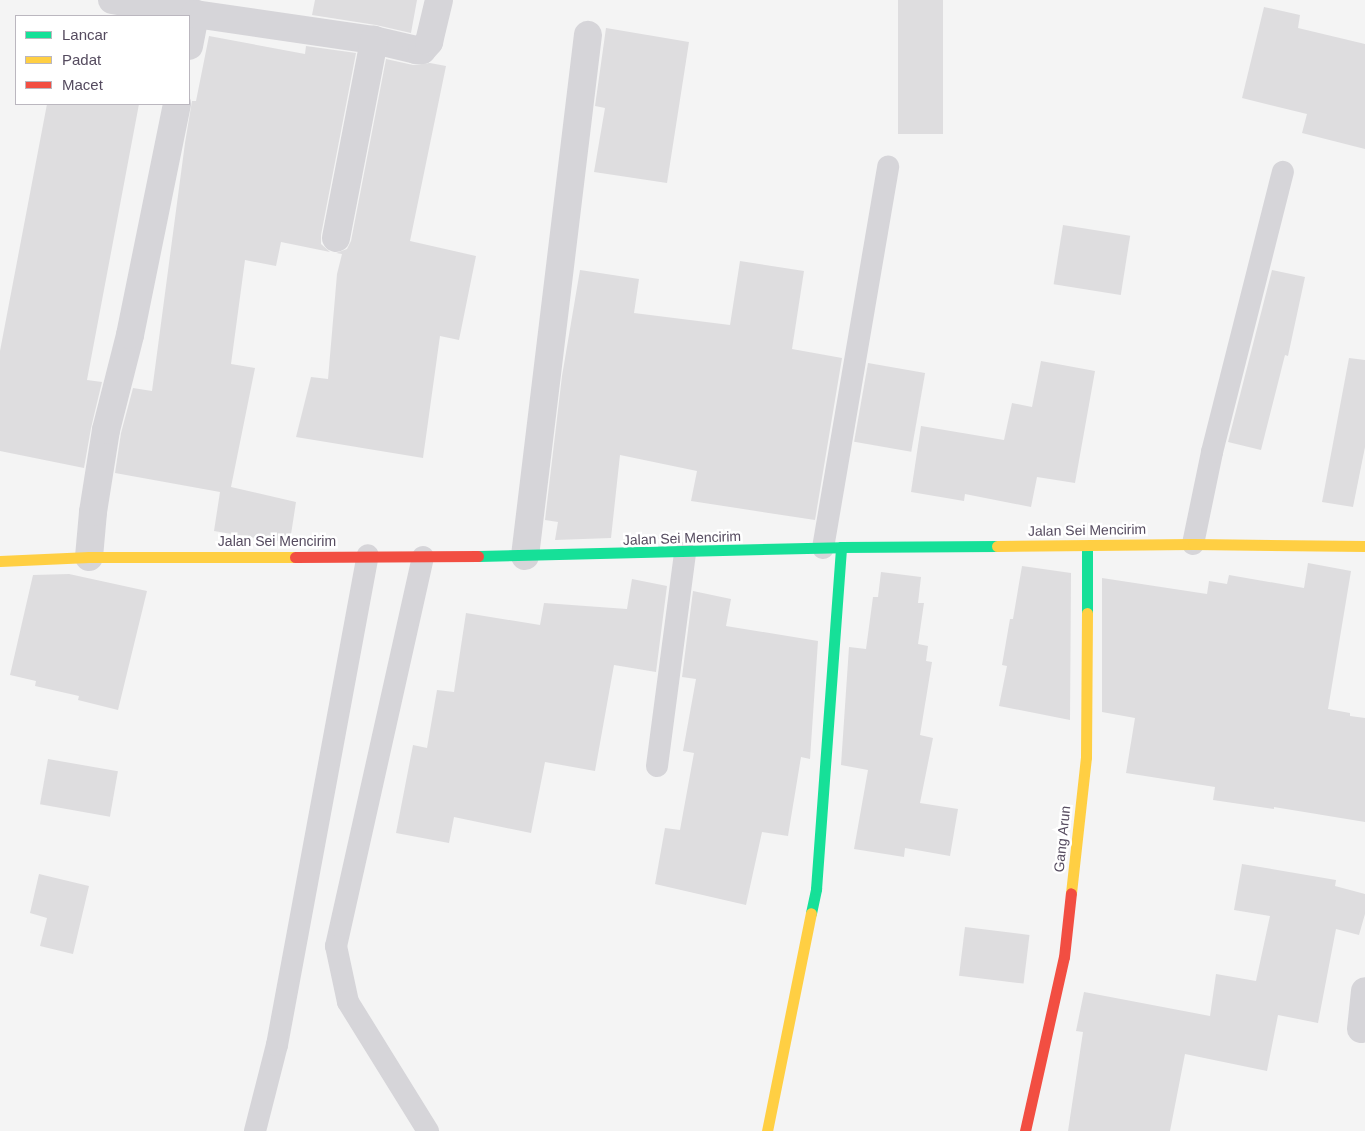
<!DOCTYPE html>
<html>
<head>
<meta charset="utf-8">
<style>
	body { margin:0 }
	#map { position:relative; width:1365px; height:1131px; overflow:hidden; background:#f4f4f4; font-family:Arial,sans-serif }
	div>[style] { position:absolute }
	.building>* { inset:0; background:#dedddf; transform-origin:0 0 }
	.lane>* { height:22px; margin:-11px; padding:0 11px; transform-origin:11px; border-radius:11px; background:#d6d5d9 }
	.street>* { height:28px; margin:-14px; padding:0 14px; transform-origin:14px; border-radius:14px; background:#d6d5d9 }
	.fast>* { height:11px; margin:-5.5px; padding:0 5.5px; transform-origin:5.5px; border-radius:5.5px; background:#16e098 }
	.slow>* { height:11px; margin:-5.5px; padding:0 5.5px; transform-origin:5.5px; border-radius:5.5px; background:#ffcf43 }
	.jam>* { height:11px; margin:-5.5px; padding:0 5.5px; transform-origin:5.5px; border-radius:5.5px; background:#f24e42 }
	span { translate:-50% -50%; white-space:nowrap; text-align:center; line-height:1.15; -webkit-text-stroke:5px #fff; paint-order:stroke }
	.street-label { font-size:14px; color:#554b5f }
	.legend { position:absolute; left:15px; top:15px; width:175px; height:90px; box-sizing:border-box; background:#fff; border:1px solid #bbb7bf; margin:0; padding:6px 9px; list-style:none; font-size:15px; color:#554b5f }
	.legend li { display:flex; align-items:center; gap:10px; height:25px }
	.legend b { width:25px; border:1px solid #bbb7bf }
</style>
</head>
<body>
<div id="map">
	<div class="building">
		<div style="clip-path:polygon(315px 0,417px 0,411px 33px,376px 25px,312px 15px)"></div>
		<div style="left:898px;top:0;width:45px;height:134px"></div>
		<div style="clip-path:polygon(1264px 7px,1300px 15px,1298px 28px,1365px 44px,1365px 149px,1302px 133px,1307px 114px,1242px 98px)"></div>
		<div style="clip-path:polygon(606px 28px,689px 42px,667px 183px,594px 172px,605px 108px,595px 106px)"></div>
		<div style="clip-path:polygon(209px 36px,305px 54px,306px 46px,356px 53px,321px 235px,321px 244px,330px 252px,281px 242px,276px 266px,245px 260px,231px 364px,255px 368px,231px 487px,296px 502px,290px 541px,275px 541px,214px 531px,220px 492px,115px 473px,121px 433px,133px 388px,152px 391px,185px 143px,192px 101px,196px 101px)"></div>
		<div style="clip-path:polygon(386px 59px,413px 65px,430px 63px,446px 66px,410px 241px,476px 256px,459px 340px,440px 336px,423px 458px,296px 437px,311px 377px,328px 379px,337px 274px,342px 254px,336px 253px,347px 249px,351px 241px)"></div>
		<div style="clip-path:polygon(47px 104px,139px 104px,87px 380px,102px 382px,91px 428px,84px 468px,0 451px,0 351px)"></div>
		<div style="left:1063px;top:225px;width:68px;height:60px;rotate:9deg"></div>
		<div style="clip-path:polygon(740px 261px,804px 271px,792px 349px,842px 358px,815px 520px,691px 501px,697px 471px,620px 455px,611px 538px,555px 540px,558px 522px,545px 520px,562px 376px,580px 270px,639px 279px,634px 313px,730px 325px)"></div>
		<div style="clip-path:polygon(1272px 270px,1305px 277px,1288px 356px,1285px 355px,1261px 450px,1228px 442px)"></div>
		<div style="clip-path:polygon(1349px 358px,1365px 360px,1365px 447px,1353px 507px,1322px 502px)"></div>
		<div style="clip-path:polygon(1041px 361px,1095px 371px,1075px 483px,1037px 477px,1031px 507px,965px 494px,964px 501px,911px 492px,921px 426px,1004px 440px,1012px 403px,1032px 407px)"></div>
		<div style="left:868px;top:363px;width:58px;height:80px;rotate:10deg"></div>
		<div style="clip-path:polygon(1308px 563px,1351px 571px,1328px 709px,1350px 713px,1350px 716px,1365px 718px,1365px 822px,1274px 807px,1274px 809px,1213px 800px,1215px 787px,1126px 773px,1135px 718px,1102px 712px,1102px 578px,1207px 594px,1209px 581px,1227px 584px,1229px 575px,1304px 588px)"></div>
		<div style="clip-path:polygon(1022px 566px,1071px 573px,1070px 720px,999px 706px,1007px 666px,1002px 665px,1010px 619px,1013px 619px)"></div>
		<div style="clip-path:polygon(881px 572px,921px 577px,918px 603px,924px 603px,918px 644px,928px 646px,926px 661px,932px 662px,920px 735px,933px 738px,920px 803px,958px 809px,950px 856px,905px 848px,904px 857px,854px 849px,868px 770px,841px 765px,849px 647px,866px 649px,873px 597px,878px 597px)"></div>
		<div style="clip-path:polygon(69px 574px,147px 591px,118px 710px,78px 700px,79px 696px,35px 686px,36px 681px,10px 675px,33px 575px)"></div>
		<div style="clip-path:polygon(632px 579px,667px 586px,656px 672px,614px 665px,595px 771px,545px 762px,531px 833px,454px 817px,449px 843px,396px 833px,413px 745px,427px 748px,437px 690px,454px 692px,466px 613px,540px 625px,544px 603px,627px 609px)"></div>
		<div style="clip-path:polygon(693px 591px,731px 599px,726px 626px,818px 641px,810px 759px,801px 757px,788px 836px,762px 832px,746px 905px,655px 884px,665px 828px,680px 830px,694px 753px,683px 751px,696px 679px,682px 677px)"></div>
		<div style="left:48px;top:759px;width:71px;height:46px;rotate:10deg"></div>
		<div style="clip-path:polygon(1242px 864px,1336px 880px,1335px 886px,1365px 894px,1365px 914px,1359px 935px,1336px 929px,1318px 1023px,1278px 1015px,1267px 1071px,1185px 1054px,1170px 1131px,1068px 1131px,1083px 1032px,1076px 1031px,1084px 992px,1210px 1016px,1216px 974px,1256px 981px,1270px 916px,1234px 910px)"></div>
		<div style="clip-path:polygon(39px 874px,89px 886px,73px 954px,40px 946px,47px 918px,30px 913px)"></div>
		<div style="left:965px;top:927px;width:65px;height:49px;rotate:7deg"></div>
	</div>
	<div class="lane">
		<div style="left:1193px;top:544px;width:94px;rotate:-78.3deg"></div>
		<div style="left:1212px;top:452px;width:289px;rotate:-75.8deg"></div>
		<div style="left:823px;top:548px;width:387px;rotate:-80.3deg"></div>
		<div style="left:423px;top:557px;width:399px;rotate:102.6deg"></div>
		<div style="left:336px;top:946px;width:57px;rotate:77.9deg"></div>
		<div style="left:348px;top:1002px;width:152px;rotate:58.2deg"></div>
		<div style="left:657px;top:766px;width:215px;rotate:-82.5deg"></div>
		<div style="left:255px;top:1131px;width:89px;rotate:-75.7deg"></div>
		<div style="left:277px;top:1045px;width:498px;rotate:-79.5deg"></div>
	</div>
	<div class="street">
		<div style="left:112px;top:0;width:84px;rotate:9.6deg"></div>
		<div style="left:189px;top:46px;width:33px;rotate:-79deg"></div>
		<div style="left:195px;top:14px;width:181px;rotate:8.3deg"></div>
		<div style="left:374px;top:40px;width:43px;rotate:13.4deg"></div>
		<div style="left:416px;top:50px;width:6px"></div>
		<div style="left:422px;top:50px;width:11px;rotate:-49deg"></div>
		<div style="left:429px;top:42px;width:43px;rotate:-76.6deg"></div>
		<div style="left:336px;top:238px;width:202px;rotate:-79.1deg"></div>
		<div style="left:525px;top:556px;width:525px;rotate:-83.11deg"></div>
		<div style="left:89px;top:557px;width:45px;rotate:-84.9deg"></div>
		<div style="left:93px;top:512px;width:83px;rotate:-81deg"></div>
		<div style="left:106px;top:430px;width:98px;rotate:-75.8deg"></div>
		<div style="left:130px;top:335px;width:236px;rotate:-78.5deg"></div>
		<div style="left:1361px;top:1029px;width:38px;rotate:-84deg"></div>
	</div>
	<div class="fast">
		<div style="left:478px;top:556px;width:363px;rotate:-1.4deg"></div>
		<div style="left:841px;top:547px;width:156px;rotate:-0.4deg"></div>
		<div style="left:1087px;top:613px;width:67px;rotate:-90deg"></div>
		<div style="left:811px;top:913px;width:25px;rotate:-78deg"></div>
		<div style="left:816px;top:889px;width:343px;rotate:-85.8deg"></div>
	</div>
	<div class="slow">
		<div style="left:997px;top:546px;width:196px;rotate:-0.6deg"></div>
		<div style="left:1193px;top:544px;width:172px;rotate:0.7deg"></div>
		<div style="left:0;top:561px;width:89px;rotate:-2.6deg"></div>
		<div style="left:89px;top:557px;width:206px"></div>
		<div style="left:1071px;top:893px;width:137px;rotate:-83.7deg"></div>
		<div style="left:1086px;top:757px;width:144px;rotate:-89.6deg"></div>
		<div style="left:767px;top:1131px;width:222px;rotate:-78.6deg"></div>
	</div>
	<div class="jam">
		<div style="left:295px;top:557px;width:183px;rotate:-0.3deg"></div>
		<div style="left:1025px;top:1131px;width:178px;rotate:-77.4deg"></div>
		<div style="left:1064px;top:957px;width:64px;rotate:-83.8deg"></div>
	</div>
	<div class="street-label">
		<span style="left:1087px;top:530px;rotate:-1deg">Jalan Sei Mencirim</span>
		<span style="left:682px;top:538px;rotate:-2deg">Jalan Sei Mencirim</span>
		<span style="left:277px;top:541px">Jalan Sei Mencirim</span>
		<span style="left:1062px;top:839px;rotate:-84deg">Gang Arun</span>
	</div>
	<ul class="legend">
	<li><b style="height:6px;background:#16e098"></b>Lancar</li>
	<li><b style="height:6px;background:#ffcf43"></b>Padat</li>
	<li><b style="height:6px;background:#f24e42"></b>Macet</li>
	</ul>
</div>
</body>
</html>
